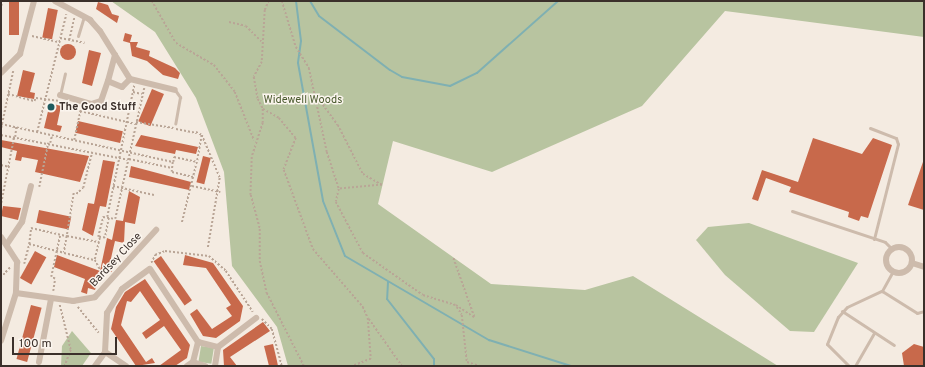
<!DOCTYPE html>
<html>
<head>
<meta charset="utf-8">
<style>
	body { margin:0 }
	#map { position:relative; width:925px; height:367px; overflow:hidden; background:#f4ebe1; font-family:Overpass,sans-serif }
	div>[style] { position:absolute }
	.green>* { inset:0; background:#b8c4a0; transform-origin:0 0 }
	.stream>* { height:2px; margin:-1px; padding:0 1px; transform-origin:1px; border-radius:1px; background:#7fb0b2 }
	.building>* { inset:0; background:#c8694b; transform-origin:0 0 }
	.round { border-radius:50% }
	.path>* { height:1.5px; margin-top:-0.75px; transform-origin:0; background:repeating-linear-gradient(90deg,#b9a596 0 2px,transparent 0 4px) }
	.lane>* { height:3px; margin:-1.5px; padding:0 1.5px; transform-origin:1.5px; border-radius:1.5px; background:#cdbbac }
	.street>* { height:6px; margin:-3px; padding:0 3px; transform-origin:3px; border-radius:3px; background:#cdbbac }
	.street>.ring { margin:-3px; padding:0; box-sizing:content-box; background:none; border:6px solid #cdbbac; border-radius:50% }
	.dots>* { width:11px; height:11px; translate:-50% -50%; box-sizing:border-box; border:2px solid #fbf5ee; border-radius:50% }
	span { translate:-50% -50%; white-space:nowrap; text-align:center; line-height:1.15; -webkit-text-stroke:3px #fbf5ee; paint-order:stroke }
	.park-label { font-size:11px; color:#4a5a2e }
	.poi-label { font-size:11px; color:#3b302b; font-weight:700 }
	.left { translate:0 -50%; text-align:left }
	.street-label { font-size:11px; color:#3b302b }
	.frame { position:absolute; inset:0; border:2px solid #3b302b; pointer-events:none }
	.scale { position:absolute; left:12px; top:337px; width:105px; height:18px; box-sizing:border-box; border:2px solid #3b302b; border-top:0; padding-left:5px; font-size:12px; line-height:14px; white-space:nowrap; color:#3b302b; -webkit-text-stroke:3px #fbf5ee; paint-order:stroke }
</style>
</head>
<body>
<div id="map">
	<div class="green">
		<div style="clip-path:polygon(111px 1px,924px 1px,924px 37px,725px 11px,642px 106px,492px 172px,393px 141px,378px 204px,491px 284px,585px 290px,633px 276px,778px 366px,288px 366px,277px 327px,232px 266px,224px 172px,196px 98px,155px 32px)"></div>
		<div style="clip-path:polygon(749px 223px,858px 263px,814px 332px,790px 331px,725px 275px,696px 240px,708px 227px)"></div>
		<div style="clip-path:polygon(72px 331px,91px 353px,82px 366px,61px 366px,62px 346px)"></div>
		<div style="left:201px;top:346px;width:13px;height:16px;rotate:9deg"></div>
	</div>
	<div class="stream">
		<div style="left:296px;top:1px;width:40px;rotate:82.9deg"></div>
		<div style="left:301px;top:41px;width:22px;rotate:98deg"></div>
		<div style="left:298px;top:63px;width:140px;rotate:79.7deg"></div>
		<div style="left:323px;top:201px;width:59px;rotate:68.2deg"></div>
		<div style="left:345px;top:256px;width:167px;rotate:30.3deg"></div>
		<div style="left:489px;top:340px;width:86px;rotate:17.6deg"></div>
		<div style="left:310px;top:1px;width:17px;rotate:59deg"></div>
		<div style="left:319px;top:16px;width:89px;rotate:37.3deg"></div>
		<div style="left:390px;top:70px;width:14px;rotate:30deg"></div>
		<div style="left:402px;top:77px;width:49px;rotate:10.6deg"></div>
		<div style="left:450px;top:86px;width:30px;rotate:-26deg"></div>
		<div style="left:477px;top:73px;width:108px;rotate:-41.6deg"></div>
		<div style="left:388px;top:282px;width:17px;rotate:93deg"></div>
		<div style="left:387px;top:299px;width:76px;rotate:51.9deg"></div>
		<div style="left:434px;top:359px;width:7px;rotate:90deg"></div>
	</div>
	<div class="building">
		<div style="left:9px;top:1px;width:10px;height:34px"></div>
		<div style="clip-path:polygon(98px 2px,108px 5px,112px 14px,119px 16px,117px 23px,96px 9px)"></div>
		<div style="left:48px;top:8px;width:10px;height:30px;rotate:11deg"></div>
		<div style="clip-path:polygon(125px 33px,132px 35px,130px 42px,138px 42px,136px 47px,150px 51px,149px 56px,175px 68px,180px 73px,178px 79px,163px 75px,147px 61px,132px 56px,130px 43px,123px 41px)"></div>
		<div class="round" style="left:60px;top:44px;width:16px;height:16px"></div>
		<div style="clip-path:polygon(89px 50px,101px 53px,92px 86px,82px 83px)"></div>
		<div style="clip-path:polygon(23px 70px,35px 73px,30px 92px,35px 93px,34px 99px,17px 96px)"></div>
		<div style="left:152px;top:89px;width:13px;height:35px;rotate:23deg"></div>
		<div style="clip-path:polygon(50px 103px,61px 106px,57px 125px,62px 126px,60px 132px,44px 128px)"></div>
		<div style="left:78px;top:121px;width:46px;height:12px;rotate:13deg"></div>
		<div style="clip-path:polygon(141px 135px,198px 147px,196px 154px,176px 150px,175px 154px,135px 146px)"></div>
		<div style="clip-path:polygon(813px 138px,862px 154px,873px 138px,892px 145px,868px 218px,861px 216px,859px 221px,848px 217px,849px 212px,789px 192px,791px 187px,766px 178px,758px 201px,752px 199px,762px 170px,798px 182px)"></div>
		<div style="clip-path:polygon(1px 140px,89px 156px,80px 182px,35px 172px,38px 160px,22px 157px,21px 161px,15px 160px,17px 151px,1px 147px)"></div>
		<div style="left:203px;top:156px;width:8px;height:27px;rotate:14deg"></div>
		<div style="clip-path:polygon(924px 159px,924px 210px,908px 205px)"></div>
		<div style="clip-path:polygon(103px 160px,115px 162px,106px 207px,100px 206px,93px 236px,82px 230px,88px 203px,94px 204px)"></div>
		<div style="clip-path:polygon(131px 166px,191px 182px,189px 190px,129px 177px)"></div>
		<div style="clip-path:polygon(129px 191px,140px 197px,135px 224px,125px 222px,124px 243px,115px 241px,109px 267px,112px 272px,101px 272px,95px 290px,88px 288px,87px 294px,81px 292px,85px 279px,54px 267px,57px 255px,100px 271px,107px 238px,112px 240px,116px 220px,123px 221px)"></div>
		<div style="clip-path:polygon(3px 206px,21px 208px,18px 220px,1px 216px)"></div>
		<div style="left:39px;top:210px;width:33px;height:13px;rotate:12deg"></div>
		<div style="left:35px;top:251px;width:13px;height:31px;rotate:29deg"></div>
		<div style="clip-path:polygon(185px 255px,213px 263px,243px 306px,240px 321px,216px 338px,203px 336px,190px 314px,197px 309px,212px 329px,232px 316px,226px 308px,231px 305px,206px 268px,183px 265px)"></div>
		<div style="left:161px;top:256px;width:54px;height:9px;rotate:55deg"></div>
		<div style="clip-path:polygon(145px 279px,190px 345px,187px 358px,175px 366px,159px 366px,181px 350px,164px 326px,146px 339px,142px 333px,160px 320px,140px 291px,131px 302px,127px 301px,121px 325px,146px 362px,152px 358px,155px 363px,136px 366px,111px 329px,116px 307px,125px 292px)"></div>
		<div style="left:31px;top:305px;width:11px;height:56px;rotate:15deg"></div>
		<div style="clip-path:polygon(263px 322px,270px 331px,230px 357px,237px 366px,224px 366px,223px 350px)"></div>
		<div style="clip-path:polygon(273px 344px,277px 361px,278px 366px,269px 366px,264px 346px)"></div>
		<div style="clip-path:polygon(914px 344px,924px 347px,924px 366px,904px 366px,902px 353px)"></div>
	</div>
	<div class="path">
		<div style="left:152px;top:1px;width:48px;rotate:60.3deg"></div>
		<div style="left:176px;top:43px;width:44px;rotate:30.1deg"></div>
		<div style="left:214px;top:65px;width:34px;rotate:52deg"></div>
		<div style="left:235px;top:92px;width:52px;rotate:68.4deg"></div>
		<div style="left:269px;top:1px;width:10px;rotate:114deg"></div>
		<div style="left:265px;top:10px;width:52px;rotate:93.3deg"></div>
		<div style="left:262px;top:62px;width:17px;rotate:118deg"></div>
		<div style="left:254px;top:77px;width:22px;rotate:80deg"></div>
		<div style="left:258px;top:99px;width:11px;rotate:63deg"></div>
		<div style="left:263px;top:109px;width:18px;rotate:29deg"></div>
		<div style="left:279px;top:118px;width:26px;rotate:50deg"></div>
		<div style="left:296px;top:138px;width:34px;rotate:111deg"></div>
		<div style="left:284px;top:170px;width:84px;rotate:69.8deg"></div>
		<div style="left:313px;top:249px;width:77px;rotate:49.2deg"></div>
		<div style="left:363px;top:307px;width:12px;rotate:66deg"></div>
		<div style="left:368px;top:318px;width:41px;rotate:85.8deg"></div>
		<div style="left:371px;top:359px;width:18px;rotate:158deg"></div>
		<div style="left:282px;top:1px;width:48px;rotate:73.1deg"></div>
		<div style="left:296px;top:47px;width:25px;rotate:58deg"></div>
		<div style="left:309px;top:68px;width:86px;rotate:77.9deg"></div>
		<div style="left:327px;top:152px;width:39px;rotate:72deg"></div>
		<div style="left:339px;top:189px;width:13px;rotate:103deg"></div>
		<div style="left:336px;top:202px;width:58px;rotate:62.1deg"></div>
		<div style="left:363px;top:253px;width:73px;rotate:35deg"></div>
		<div style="left:423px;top:295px;width:34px;rotate:17deg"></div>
		<div style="left:456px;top:305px;width:22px;rotate:34deg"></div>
		<div style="left:474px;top:317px;width:63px;rotate:-109.6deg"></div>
		<div style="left:1px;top:6px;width:5px;rotate:-79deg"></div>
		<div style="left:229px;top:22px;width:17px;rotate:13deg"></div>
		<div style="left:246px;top:26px;width:24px;rotate:45deg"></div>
		<div style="left:32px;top:36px;width:28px;rotate:13deg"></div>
		<div style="left:60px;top:38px;width:25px;rotate:11deg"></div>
		<div style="left:69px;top:40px;width:23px;rotate:-77deg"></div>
		<div style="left:133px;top:92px;width:9px;rotate:13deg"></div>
		<div style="left:8px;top:94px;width:27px;rotate:15deg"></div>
		<div style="left:34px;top:101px;width:4px;rotate:-56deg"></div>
		<div style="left:36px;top:98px;width:24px;rotate:7deg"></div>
		<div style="left:316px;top:95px;width:37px;rotate:54deg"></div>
		<div style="left:338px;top:125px;width:55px;rotate:63deg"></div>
		<div style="left:363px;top:174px;width:22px;rotate:30deg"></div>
		<div style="left:382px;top:185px;width:43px;rotate:174.7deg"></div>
		<div style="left:263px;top:109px;width:14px;rotate:90deg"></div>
		<div style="left:263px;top:123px;width:36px;rotate:108deg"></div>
		<div style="left:252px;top:157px;width:38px;rotate:92deg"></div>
		<div style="left:251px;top:195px;width:35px;rotate:75deg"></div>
		<div style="left:260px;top:229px;width:32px;rotate:90deg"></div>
		<div style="left:260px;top:261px;width:33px;rotate:78deg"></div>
		<div style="left:267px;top:293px;width:82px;rotate:63.1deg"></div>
		<div style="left:136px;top:122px;width:38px;rotate:9deg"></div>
		<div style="left:1px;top:124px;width:176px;rotate:12.5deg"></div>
		<div style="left:173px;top:162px;width:5px;rotate:-79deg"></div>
		<div style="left:174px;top:157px;width:24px;rotate:12deg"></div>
		<div style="left:197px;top:162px;width:63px;rotate:103.8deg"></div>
		<div style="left:1px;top:128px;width:58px;rotate:-78.1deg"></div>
		<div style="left:176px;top:129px;width:21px;rotate:11deg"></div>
		<div style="left:37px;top:132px;width:121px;rotate:-76.1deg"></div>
		<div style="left:196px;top:132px;width:7px;rotate:27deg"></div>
		<div style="left:202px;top:135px;width:27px;rotate:100deg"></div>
		<div style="left:1px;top:135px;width:129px;rotate:11.1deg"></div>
		<div style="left:202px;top:135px;width:47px;rotate:67.3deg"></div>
		<div style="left:220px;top:178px;width:71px;rotate:99.7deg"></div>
		<div style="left:15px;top:137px;width:10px;rotate:-84deg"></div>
		<div style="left:74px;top:140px;width:30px;rotate:-78deg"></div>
		<div style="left:80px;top:111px;width:57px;rotate:13.1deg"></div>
		<div style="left:50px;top:143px;width:8px;rotate:-76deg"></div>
		<div style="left:129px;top:159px;width:44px;rotate:11.8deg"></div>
		<div style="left:173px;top:162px;width:10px;rotate:96deg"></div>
		<div style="left:172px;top:172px;width:22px;rotate:13deg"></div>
		<div style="left:1px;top:165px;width:9px;rotate:13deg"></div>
		<div style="left:113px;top:186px;width:42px;rotate:12.4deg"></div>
		<div style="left:192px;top:186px;width:29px;rotate:12deg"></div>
		<div style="left:39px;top:187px;width:45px;rotate:-78.4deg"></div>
		<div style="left:74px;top:193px;width:44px;rotate:99.2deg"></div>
		<div style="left:67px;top:236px;width:33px;rotate:11deg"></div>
		<div style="left:76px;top:194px;width:9px;rotate:-41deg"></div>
		<div style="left:83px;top:188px;width:37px;rotate:-76deg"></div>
		<div style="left:1px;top:203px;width:67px;rotate:-78.9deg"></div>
		<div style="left:107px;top:217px;width:134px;rotate:-78.4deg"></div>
		<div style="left:109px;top:218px;width:20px;rotate:101deg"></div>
		<div style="left:105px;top:238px;width:7px;rotate:-172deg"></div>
		<div style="left:98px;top:237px;width:21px;rotate:-76deg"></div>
		<div style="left:103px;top:217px;width:12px;rotate:9deg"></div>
		<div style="left:115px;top:219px;width:134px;rotate:-77.5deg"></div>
		<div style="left:100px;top:238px;width:23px;rotate:103deg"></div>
		<div style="left:95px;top:260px;width:19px;rotate:62deg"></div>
		<div style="left:29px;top:244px;width:16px;rotate:-83deg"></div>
		<div style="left:31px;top:228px;width:37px;rotate:13deg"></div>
		<div style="left:67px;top:236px;width:17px;rotate:100deg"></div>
		<div style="left:64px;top:253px;width:32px;rotate:13deg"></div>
		<div style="left:1px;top:263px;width:38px;rotate:90deg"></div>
		<div style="left:151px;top:263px;width:9px;rotate:-63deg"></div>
		<div style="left:155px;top:255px;width:11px;rotate:-22deg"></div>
		<div style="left:165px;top:251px;width:44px;rotate:6.5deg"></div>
		<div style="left:209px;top:256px;width:23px;rotate:41deg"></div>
		<div style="left:226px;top:271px;width:49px;rotate:56.6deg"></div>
		<div style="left:24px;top:264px;width:21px;rotate:-76deg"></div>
		<div style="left:29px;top:244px;width:36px;rotate:14deg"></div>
		<div style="left:3px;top:275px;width:12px;rotate:-48deg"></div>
		<div style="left:53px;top:291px;width:12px;rotate:-81deg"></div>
		<div style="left:55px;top:279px;width:4px;rotate:-153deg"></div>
		<div style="left:51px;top:277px;width:43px;rotate:-77.9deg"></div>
		<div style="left:60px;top:305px;width:46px;rotate:76.3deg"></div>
		<div style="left:71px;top:350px;width:17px;rotate:111deg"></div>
		<div style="left:78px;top:307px;width:33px;rotate:51deg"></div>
		<div style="left:457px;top:307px;width:9px;rotate:58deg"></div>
		<div style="left:462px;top:315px;width:47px;rotate:83.9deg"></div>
		<div style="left:467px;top:362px;width:14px;rotate:17deg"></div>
		<div style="left:262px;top:319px;width:14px;rotate:45deg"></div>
		<div style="left:272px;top:329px;width:38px;rotate:75deg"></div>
		<div style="left:369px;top:319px;width:57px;rotate:54.9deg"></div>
	</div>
	<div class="lane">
		<div style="left:78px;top:36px;width:21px;rotate:-73deg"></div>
		<div style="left:175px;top:90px;width:9px;rotate:54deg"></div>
		<div style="left:180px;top:97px;width:27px;rotate:100deg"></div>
		<div style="left:60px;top:95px;width:22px;rotate:-77deg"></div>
		<div style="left:870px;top:128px;width:28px;rotate:21deg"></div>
		<div style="left:896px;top:138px;width:6px;rotate:72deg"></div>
		<div style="left:898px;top:144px;width:98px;rotate:104.2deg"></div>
		<div style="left:792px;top:211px;width:98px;rotate:18.4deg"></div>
		<div style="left:885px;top:242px;width:10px;rotate:45deg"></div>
		<div style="left:893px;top:271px;width:23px;rotate:119deg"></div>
		<div style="left:882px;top:291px;width:41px;rotate:32.2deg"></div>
		<div style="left:917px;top:313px;width:7px;rotate:-16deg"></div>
		<div style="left:842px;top:311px;width:62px;rotate:33.2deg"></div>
		<div style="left:849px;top:366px;width:31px;rotate:-135deg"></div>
		<div style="left:827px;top:344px;width:29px;rotate:-68deg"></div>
		<div style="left:838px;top:317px;width:13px;rotate:-48deg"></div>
		<div style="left:847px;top:307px;width:38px;rotate:-25deg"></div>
		<div style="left:855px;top:366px;width:38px;rotate:-60deg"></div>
	</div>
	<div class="street">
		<div style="left:55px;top:1px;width:40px;rotate:28deg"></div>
		<div style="left:90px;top:20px;width:15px;rotate:48deg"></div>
		<div style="left:100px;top:31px;width:57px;rotate:58deg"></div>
		<div style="left:130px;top:79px;width:11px;rotate:135deg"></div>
		<div style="left:122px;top:87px;width:15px;rotate:-157deg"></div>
		<div style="left:108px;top:81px;width:27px;rotate:-75deg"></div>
		<div style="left:1px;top:73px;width:27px;rotate:-45deg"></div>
		<div style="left:20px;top:54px;width:55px;rotate:-75.2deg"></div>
		<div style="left:130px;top:79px;width:46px;rotate:13.7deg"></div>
		<div style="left:60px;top:95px;width:32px;rotate:16deg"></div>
		<div style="left:91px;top:104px;width:10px;rotate:-17deg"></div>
		<div style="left:101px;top:101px;width:21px;rotate:-71deg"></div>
		<div style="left:1px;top:237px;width:30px;rotate:57deg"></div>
		<div style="left:17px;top:262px;width:31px;rotate:92deg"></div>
		<div style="left:16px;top:293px;width:50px;rotate:107.4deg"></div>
		<div style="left:7px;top:244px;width:27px;rotate:-56deg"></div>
		<div style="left:22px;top:222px;width:37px;rotate:-76deg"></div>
		<div class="ring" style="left:886px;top:247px;width:20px;height:20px"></div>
		<div style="left:912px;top:263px;width:13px;rotate:18deg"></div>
		<div style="left:16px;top:293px;width:58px;rotate:8deg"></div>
		<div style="left:73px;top:301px;width:22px;rotate:-10deg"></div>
		<div style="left:95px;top:297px;width:91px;rotate:-47.7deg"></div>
		<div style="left:39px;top:362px;width:64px;rotate:-79.2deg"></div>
		<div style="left:193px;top:362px;width:13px;rotate:18deg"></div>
		<div style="left:95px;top:366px;width:17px;rotate:-54deg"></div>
		<div style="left:126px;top:366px;width:25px;rotate:-146deg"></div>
		<div style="left:105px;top:352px;width:39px;rotate:-87deg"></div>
		<div style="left:107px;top:313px;width:28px;rotate:-58deg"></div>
		<div style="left:122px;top:289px;width:34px;rotate:-36deg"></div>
		<div style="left:150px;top:269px;width:87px;rotate:56.7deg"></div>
		<div style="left:198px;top:342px;width:21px;rotate:14deg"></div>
		<div style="left:218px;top:347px;width:48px;rotate:-37.3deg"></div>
		<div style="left:187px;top:366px;width:7px;rotate:-34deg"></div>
		<div style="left:193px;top:362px;width:21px;rotate:-76deg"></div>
		<div style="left:215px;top:366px;width:19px;rotate:-81deg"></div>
	</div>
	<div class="dots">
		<div style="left:51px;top:107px;background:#1f5a5e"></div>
	</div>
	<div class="park-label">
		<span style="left:303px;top:100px">Widewell Woods</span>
	</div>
	<div class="poi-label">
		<span class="left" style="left:59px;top:107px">The Good Stuff</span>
	</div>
	<div class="street-label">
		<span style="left:116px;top:260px;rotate:-47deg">Bardsey Close</span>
	</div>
	<div class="frame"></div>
	<div class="scale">100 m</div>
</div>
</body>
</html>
